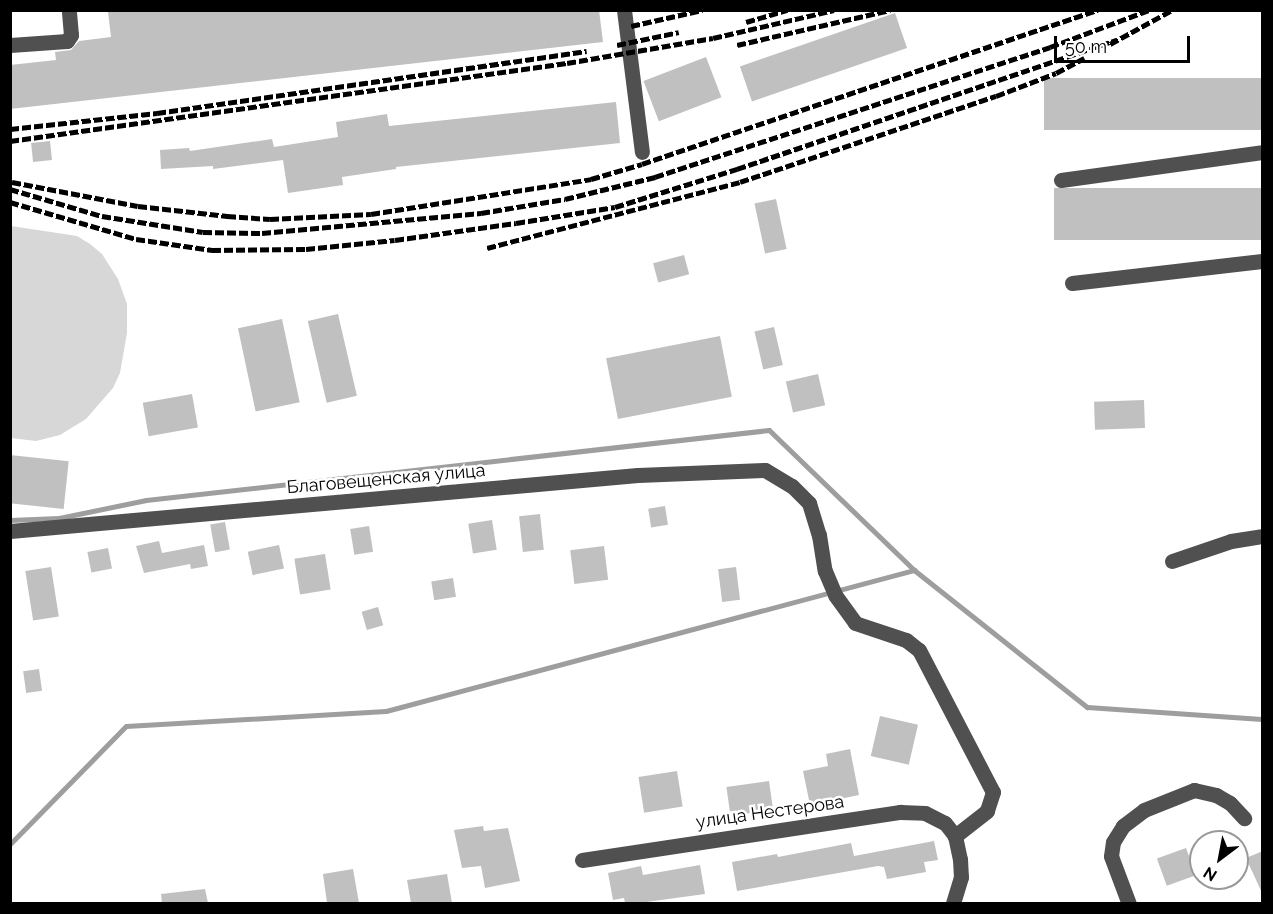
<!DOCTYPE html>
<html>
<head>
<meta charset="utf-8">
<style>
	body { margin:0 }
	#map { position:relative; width:1273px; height:914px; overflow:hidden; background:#fff; font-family:Raleway,sans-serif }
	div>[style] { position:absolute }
	.green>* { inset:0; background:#d7d7d7 }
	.stream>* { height:5px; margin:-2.5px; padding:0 2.5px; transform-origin:2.5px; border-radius:2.5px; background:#9e9e9e }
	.building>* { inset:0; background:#c0c0c0; transform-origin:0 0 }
	.minor>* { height:15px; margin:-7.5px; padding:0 7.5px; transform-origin:7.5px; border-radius:7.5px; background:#505050 }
	.rail>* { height:4.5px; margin-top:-2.25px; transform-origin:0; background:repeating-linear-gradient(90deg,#000 0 9px,transparent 0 12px) }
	span { translate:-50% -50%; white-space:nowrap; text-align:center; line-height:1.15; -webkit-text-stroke:5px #fff; paint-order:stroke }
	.street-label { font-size:18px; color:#000 }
	.frame { position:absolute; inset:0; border:12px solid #000; pointer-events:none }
	.north { position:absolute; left:1189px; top:830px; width:60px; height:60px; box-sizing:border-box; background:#fff; border:2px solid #999; border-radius:50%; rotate:212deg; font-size:16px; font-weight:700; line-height:24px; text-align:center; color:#000 }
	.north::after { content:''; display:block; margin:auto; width:21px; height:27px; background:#000; clip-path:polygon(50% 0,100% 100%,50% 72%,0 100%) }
	.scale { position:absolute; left:1054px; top:36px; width:136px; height:27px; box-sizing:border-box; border:3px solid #000; border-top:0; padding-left:8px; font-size:18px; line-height:21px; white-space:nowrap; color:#000; -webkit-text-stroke:4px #fff; paint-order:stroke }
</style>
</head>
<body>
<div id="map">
	<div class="green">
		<div style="clip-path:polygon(11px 226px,77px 236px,90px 244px,102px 254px,118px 279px,127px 304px,127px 333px,120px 373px,113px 388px,86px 419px,60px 435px,36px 441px,11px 438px)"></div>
	</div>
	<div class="stream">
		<div style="left:10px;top:520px;width:49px;rotate:-2.3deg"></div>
		<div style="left:59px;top:518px;width:89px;rotate:-11.7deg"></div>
		<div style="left:146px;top:500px;width:627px;rotate:-6.41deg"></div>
		<div style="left:769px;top:430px;width:202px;rotate:44deg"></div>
		<div style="left:10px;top:844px;width:165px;rotate:-45.5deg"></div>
		<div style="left:126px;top:726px;width:260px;rotate:-3.3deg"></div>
		<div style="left:386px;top:711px;width:547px;rotate:-14.95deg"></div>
		<div style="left:914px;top:570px;width:221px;rotate:38.4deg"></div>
		<div style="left:1087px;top:707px;width:175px;rotate:3.9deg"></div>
	</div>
	<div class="building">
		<div style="clip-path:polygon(125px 10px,599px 10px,603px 42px,10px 109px,10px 65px,56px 60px,55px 52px,71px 50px,79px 41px,111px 37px,108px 12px)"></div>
		<div style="left:895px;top:13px;width:37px;height:164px;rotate:71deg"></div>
		<div style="left:706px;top:57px;width:43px;height:67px;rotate:69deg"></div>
		<div style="left:1263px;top:78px;width:52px;height:219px;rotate:90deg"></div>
		<div style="clip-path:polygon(616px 102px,620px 143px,396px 167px,396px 169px,342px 177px,343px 185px,288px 193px,283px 160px,213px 169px,213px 166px,161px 169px,160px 150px,189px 148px,190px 151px,272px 139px,274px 147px,338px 137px,336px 122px,387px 114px,389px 126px)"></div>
		<div style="left:50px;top:141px;width:19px;height:19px;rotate:84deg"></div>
		<div style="left:1263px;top:188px;width:52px;height:209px;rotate:90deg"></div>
		<div style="left:776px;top:199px;width:51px;height:22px;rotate:78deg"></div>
		<div style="left:684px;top:255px;width:20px;height:32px;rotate:75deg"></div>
		<div style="left:338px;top:314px;width:84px;height:31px;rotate:77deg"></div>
		<div style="left:282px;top:319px;width:85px;height:45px;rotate:78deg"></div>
		<div style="left:774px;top:327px;width:39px;height:20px;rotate:77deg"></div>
		<div style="left:720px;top:336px;width:62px;height:116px;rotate:79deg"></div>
		<div style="left:818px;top:374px;width:32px;height:33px;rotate:77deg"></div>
		<div style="left:192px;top:394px;width:34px;height:50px;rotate:80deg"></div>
		<div style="left:1144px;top:400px;width:28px;height:50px;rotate:88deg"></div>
		<div style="left:10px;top:455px;width:59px;height:48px;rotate:6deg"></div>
		<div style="left:665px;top:506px;width:19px;height:17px;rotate:81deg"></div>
		<div style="left:540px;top:514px;width:36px;height:21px;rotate:84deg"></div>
		<div style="left:492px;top:520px;width:30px;height:24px;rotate:81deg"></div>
		<div style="left:225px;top:522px;width:28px;height:15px;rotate:80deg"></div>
		<div style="left:369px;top:526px;width:26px;height:19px;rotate:81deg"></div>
		<div style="clip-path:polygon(159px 541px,162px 553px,204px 545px,208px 566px,191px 569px,190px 564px,144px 573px,136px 546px)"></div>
		<div style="left:279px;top:545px;width:24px;height:32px;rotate:78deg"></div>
		<div style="left:604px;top:546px;width:34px;height:34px;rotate:83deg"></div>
		<div style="left:108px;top:548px;width:21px;height:21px;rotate:79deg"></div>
		<div style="left:325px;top:554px;width:36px;height:31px;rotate:81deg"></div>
		<div style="left:51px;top:567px;width:50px;height:26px;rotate:81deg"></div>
		<div style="left:736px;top:567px;width:33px;height:18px;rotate:83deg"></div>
		<div style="left:453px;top:578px;width:19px;height:22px;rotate:81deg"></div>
		<div style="left:378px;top:607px;width:19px;height:17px;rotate:74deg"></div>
		<div style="left:39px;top:669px;width:22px;height:16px;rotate:82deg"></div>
		<div style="left:880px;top:716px;width:39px;height:41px;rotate:13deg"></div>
		<div style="clip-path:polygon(850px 749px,859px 795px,810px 805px,803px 771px,828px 766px,826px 754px)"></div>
		<div style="left:677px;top:771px;width:36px;height:39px;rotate:81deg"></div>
		<div style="left:769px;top:781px;width:29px;height:43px;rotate:82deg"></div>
		<div style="clip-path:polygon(483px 826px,484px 831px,508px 828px,520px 881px,485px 888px,481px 866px,462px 868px,454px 830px)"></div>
		<div style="clip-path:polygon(934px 841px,938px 860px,924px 862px,926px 872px,887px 879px,884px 867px,878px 866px,737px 891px,732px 862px,777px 854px,778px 857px,851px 843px,854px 856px)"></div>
		<div style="left:1186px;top:848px;width:29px;height:31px;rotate:70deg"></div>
		<div style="clip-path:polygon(1263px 851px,1263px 895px,1246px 858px)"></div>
		<div style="clip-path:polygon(700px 865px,705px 894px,639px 903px,625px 903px,624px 898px,613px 900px,608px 873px,641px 866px,643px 875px)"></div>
		<div style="clip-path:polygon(353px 869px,359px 903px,327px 903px,323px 874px)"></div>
		<div style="clip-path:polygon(447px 874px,452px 903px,411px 903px,407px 880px)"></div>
		<div style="clip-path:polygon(205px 889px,208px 903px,162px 903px,161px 894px)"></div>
	</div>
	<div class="minor">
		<div style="left:624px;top:10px;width:143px;rotate:82.8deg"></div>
		<div style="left:10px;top:45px;width:57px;rotate:-4deg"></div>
		<div style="left:67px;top:41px;width:7px;rotate:-56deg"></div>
		<div style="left:71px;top:35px;width:25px;rotate:-95deg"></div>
		<div style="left:1061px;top:180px;width:203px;rotate:-7.9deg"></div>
		<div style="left:1072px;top:283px;width:191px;rotate:-6.6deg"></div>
		<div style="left:10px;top:531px;width:630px;rotate:-5.1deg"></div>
		<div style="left:638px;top:475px;width:127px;rotate:-2.3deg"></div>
		<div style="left:765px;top:470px;width:31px;rotate:31deg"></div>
		<div style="left:792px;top:486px;width:24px;rotate:45deg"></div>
		<div style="left:809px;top:503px;width:34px;rotate:73deg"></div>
		<div style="left:819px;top:535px;width:36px;rotate:81deg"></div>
		<div style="left:825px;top:571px;width:26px;rotate:67deg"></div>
		<div style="left:835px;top:595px;width:34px;rotate:54deg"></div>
		<div style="left:855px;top:623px;width:54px;rotate:18.4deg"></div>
		<div style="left:906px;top:640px;width:16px;rotate:38deg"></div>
		<div style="left:919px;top:650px;width:160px;rotate:62.5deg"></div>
		<div style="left:993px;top:792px;width:20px;rotate:108deg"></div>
		<div style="left:987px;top:811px;width:41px;rotate:142deg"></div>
		<div style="left:1172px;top:561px;width:62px;rotate:-18.7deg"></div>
		<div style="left:1231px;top:541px;width:31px;rotate:-9deg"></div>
		<div style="left:582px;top:860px;width:322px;rotate:-8.6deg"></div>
		<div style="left:900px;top:812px;width:25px;rotate:2deg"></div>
		<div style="left:925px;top:813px;width:22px;rotate:27deg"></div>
		<div style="left:945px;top:823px;width:16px;rotate:52deg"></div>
		<div style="left:955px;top:836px;width:24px;rotate:78deg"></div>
		<div style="left:960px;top:859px;width:18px;rotate:87deg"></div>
		<div style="left:961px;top:877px;width:28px;rotate:107deg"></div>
		<div style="left:1129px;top:904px;width:51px;rotate:-110.6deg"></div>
		<div style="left:1111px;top:856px;width:14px;rotate:-82deg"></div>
		<div style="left:1113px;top:842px;width:19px;rotate:-58deg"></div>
		<div style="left:1123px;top:826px;width:26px;rotate:-37deg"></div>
		<div style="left:1144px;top:810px;width:54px;rotate:-21.8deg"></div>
		<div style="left:1194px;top:790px;width:23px;rotate:13deg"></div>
		<div style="left:1216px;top:795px;width:16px;rotate:30deg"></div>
		<div style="left:1230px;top:803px;width:21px;rotate:47deg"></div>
	</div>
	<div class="rail">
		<div style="left:746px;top:22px;width:43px;rotate:-16.3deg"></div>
		<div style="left:631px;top:26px;width:73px;rotate:-12.7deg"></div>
		<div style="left:1110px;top:44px;width:71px;rotate:-28.7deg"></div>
		<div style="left:617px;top:45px;width:63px;rotate:-11.8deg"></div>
		<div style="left:737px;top:45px;width:157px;rotate:-12.9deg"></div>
		<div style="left:10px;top:129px;width:148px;rotate:-6.2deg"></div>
		<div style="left:157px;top:113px;width:434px;rotate:-8.2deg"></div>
		<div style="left:10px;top:141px;width:562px;rotate:-7.97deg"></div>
		<div style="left:567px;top:63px;width:148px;rotate:-9.7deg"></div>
		<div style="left:713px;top:38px;width:124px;rotate:-13deg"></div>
		<div style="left:12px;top:182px;width:128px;rotate:10.8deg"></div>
		<div style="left:138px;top:206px;width:90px;rotate:6.4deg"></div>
		<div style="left:227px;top:216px;width:43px;rotate:4deg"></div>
		<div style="left:270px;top:219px;width:101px;rotate:-2.8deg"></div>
		<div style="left:371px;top:214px;width:223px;rotate:-9deg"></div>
		<div style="left:591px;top:179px;width:53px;rotate:-16.4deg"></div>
		<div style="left:642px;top:164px;width:481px;rotate:-18.7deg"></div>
		<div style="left:10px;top:189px;width:96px;rotate:16.4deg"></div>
		<div style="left:102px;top:216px;width:102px;rotate:9deg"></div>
		<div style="left:203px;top:232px;width:59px;rotate:1deg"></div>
		<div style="left:262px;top:233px;width:220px;rotate:-5.2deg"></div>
		<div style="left:481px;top:213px;width:85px;rotate:-9.5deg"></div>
		<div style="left:565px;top:199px;width:93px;rotate:-13.7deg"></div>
		<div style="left:655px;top:177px;width:416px;rotate:-18.2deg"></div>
		<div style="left:1050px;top:47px;width:106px;rotate:-20.5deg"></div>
		<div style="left:10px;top:202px;width:131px;rotate:16.4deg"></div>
		<div style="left:136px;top:239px;width:77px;rotate:8.2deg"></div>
		<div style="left:212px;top:250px;width:94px;rotate:-0.6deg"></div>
		<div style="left:306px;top:249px;width:89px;rotate:-5.8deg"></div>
		<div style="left:395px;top:240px;width:122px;rotate:-8deg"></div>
		<div style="left:516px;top:223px;width:100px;rotate:-9.2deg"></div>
		<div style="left:615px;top:207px;width:128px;rotate:-17.3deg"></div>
		<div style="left:737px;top:169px;width:401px;rotate:-18.8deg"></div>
		<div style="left:487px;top:248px;width:261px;rotate:-14.6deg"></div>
		<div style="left:740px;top:182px;width:270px;rotate:-18.6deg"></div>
		<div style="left:996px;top:96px;width:64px;rotate:-21deg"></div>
		<div style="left:1056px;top:73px;width:32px;rotate:-28deg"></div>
	</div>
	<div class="street-label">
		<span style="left:386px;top:479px;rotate:-5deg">Благовещенская улица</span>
		<span style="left:770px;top:812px;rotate:-8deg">улица Нестерова</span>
	</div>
	<div class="frame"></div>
	<div class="north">N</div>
	<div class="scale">50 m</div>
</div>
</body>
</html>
